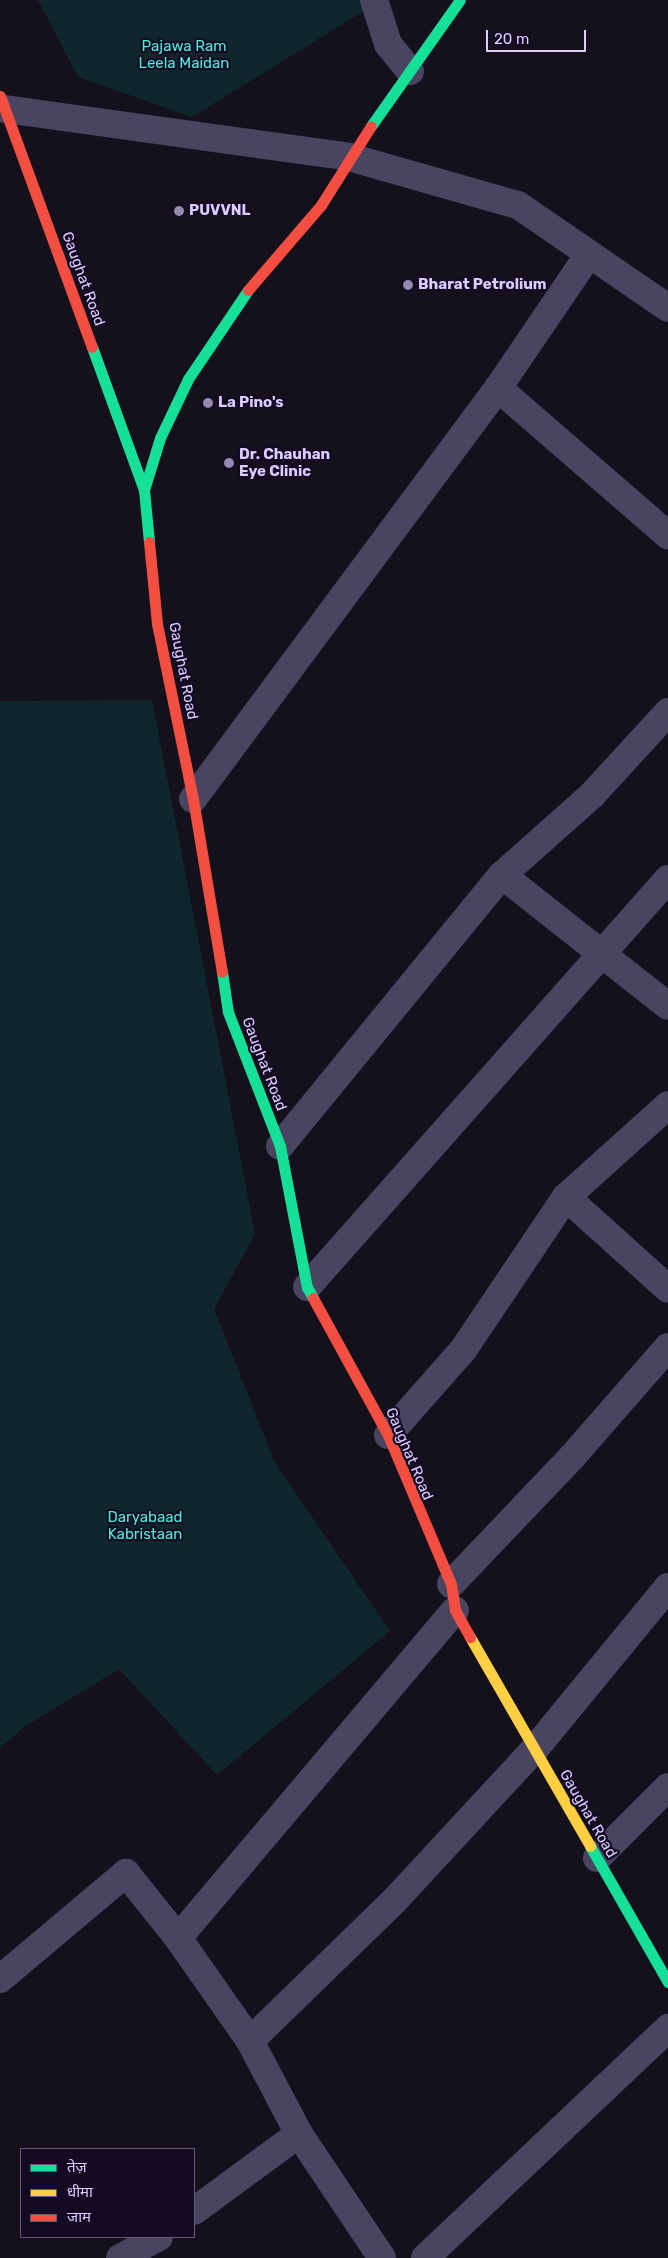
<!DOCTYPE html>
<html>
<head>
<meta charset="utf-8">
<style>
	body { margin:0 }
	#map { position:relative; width:668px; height:2258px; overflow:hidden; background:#14111d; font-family:Rubik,"Noto Sans Devanagari",sans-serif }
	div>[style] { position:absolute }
	.green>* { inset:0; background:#0f272c }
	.street>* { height:28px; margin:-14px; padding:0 14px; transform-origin:14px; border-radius:14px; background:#494460 }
	.fast>* { height:11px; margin:-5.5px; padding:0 5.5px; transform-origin:5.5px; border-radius:5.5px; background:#16e098 }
	.slow>* { height:11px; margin:-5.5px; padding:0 5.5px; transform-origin:5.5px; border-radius:5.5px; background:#ffcf43 }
	.jam>* { height:11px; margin:-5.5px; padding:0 5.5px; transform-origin:5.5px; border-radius:5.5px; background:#f24e42 }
	.dots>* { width:14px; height:14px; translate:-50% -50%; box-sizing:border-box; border:2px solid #120b23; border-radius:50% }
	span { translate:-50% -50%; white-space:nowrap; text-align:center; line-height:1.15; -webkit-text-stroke:4.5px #120b23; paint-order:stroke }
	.park-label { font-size:15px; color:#4cecd9 }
	.poi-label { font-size:15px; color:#dacdff; font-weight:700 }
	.left { translate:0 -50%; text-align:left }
	.street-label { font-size:15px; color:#dacdff }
	.legend { position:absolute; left:20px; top:2148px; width:175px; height:90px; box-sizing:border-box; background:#120b23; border:1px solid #62597b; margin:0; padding:6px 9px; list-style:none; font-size:15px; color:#dacdff }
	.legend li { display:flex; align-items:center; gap:10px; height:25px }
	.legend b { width:25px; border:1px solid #62597b }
	.scale { position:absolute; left:486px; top:30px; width:100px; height:22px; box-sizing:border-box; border:2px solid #dacdff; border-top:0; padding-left:6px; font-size:15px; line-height:18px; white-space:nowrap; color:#dacdff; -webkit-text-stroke:4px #120b23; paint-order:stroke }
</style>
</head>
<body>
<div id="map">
	<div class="green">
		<div style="clip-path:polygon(38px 0,363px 0,367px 9px,192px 117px,78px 77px)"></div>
		<div style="clip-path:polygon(152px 700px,255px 1234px,214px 1309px,275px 1463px,390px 1631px,217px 1775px,119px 1669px,24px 1727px,0 1748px,0 701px)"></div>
	</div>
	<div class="street">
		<div style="left:374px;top:0;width:46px;rotate:72.3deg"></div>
		<div style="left:388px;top:44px;width:35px;rotate:51deg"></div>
		<div style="left:5px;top:109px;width:347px;rotate:7.9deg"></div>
		<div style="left:349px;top:157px;width:176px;rotate:15.9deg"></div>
		<div style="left:518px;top:205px;width:182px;rotate:34.5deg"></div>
		<div style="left:498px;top:388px;width:225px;rotate:40.9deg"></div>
		<div style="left:193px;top:799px;width:512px;rotate:-53.42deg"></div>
		<div style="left:498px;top:388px;width:162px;rotate:-55.8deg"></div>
		<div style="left:502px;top:875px;width:211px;rotate:38.3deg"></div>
		<div style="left:280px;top:1146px;width:350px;rotate:-50.7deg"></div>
		<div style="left:502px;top:875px;width:120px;rotate:-41.6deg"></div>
		<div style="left:592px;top:795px;width:113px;rotate:-47.5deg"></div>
		<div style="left:566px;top:1197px;width:137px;rotate:42deg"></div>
		<div style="left:307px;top:1287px;width:545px;rotate:-48.5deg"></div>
		<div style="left:388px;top:1435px;width:113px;rotate:-48.6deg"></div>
		<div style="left:463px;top:1350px;width:184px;rotate:-56.1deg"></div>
		<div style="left:566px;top:1197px;width:137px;rotate:-42deg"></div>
		<div style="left:451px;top:1584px;width:175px;rotate:-46.4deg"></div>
		<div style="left:572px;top:1457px;width:146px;rotate:-48.9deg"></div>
		<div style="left:597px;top:1858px;width:100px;rotate:-45deg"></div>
		<div style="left:178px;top:1938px;width:429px;rotate:-49.8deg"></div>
		<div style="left:0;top:1979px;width:165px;rotate:-40.1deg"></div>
		<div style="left:126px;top:1873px;width:83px;rotate:51.3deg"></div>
		<div style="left:178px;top:1938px;width:126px;rotate:55deg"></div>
		<div style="left:250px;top:2041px;width:105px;rotate:62.2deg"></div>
		<div style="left:299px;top:2134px;width:149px;rotate:56.2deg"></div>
		<div style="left:250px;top:2041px;width:201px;rotate:-44.2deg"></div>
		<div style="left:394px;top:1901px;width:206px;rotate:-47.2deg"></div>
		<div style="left:534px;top:1750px;width:211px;rotate:-50.6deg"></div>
		<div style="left:194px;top:2211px;width:130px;rotate:-36.3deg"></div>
		<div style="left:120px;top:2258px;width:44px;rotate:-28.3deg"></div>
		<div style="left:425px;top:2258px;width:335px;rotate:-43.4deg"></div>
	</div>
	<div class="fast">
		<div style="left:371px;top:126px;width:154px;rotate:-54.8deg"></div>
		<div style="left:92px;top:347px;width:152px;rotate:70deg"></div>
		<div style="left:144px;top:490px;width:52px;rotate:84.5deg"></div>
		<div style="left:144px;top:490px;width:54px;rotate:-72.9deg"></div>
		<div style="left:160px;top:438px;width:65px;rotate:-64.6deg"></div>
		<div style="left:188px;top:379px;width:107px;rotate:-56deg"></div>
		<div style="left:222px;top:972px;width:40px;rotate:81.5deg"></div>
		<div style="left:228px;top:1012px;width:144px;rotate:68.8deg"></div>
		<div style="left:280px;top:1146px;width:144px;rotate:79.2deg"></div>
		<div style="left:307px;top:1287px;width:13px;rotate:61deg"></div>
		<div style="left:590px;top:1846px;width:157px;rotate:60.2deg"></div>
	</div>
	<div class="slow">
		<div style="left:470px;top:1637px;width:241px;rotate:60.1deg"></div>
	</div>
	<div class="jam">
		<div style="left:0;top:96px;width:267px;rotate:69.9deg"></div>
		<div style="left:248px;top:290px;width:112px;rotate:-49.3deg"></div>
		<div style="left:321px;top:205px;width:93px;rotate:-57.7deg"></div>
		<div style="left:149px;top:542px;width:82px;rotate:84.4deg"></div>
		<div style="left:157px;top:624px;width:179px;rotate:78.4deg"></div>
		<div style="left:193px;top:799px;width:175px;rotate:80.5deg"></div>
		<div style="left:313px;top:1298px;width:156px;rotate:61.3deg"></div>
		<div style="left:388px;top:1435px;width:162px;rotate:67.1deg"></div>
		<div style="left:451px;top:1584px;width:26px;rotate:81deg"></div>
		<div style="left:455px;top:1610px;width:31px;rotate:61deg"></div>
	</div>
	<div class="dots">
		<div style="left:179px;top:211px;background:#958bb0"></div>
		<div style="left:408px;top:285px;background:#958bb0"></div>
		<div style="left:208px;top:403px;background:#958bb0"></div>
		<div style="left:229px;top:463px;background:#958bb0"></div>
	</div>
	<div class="park-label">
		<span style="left:184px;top:55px">Pajawa Ram<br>Leela Maidan</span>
		<span style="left:145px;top:1526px">Daryabaad<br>Kabristaan</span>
	</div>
	<div class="poi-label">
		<span class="left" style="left:189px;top:211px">PUVVNL</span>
		<span class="left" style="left:418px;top:285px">Bharat Petrolium</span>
		<span class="left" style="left:218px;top:403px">La Pino's</span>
		<span class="left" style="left:239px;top:463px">Dr. Chauhan<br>Eye Clinic</span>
	</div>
	<div class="street-label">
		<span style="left:83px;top:279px;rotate:70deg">Gaughat Road</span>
		<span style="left:183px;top:671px;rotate:79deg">Gaughat Road</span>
		<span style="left:264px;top:1064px;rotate:69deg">Gaughat Road</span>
		<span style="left:409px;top:1454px;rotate:67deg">Gaughat Road</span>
		<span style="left:588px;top:1814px;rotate:60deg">Gaughat Road</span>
	</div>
	<ul class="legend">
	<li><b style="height:6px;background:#16e098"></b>तेज़</li>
	<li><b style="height:6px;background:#ffcf43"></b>धीमा</li>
	<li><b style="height:6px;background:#f24e42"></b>जाम</li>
	</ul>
	<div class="scale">20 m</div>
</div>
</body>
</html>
